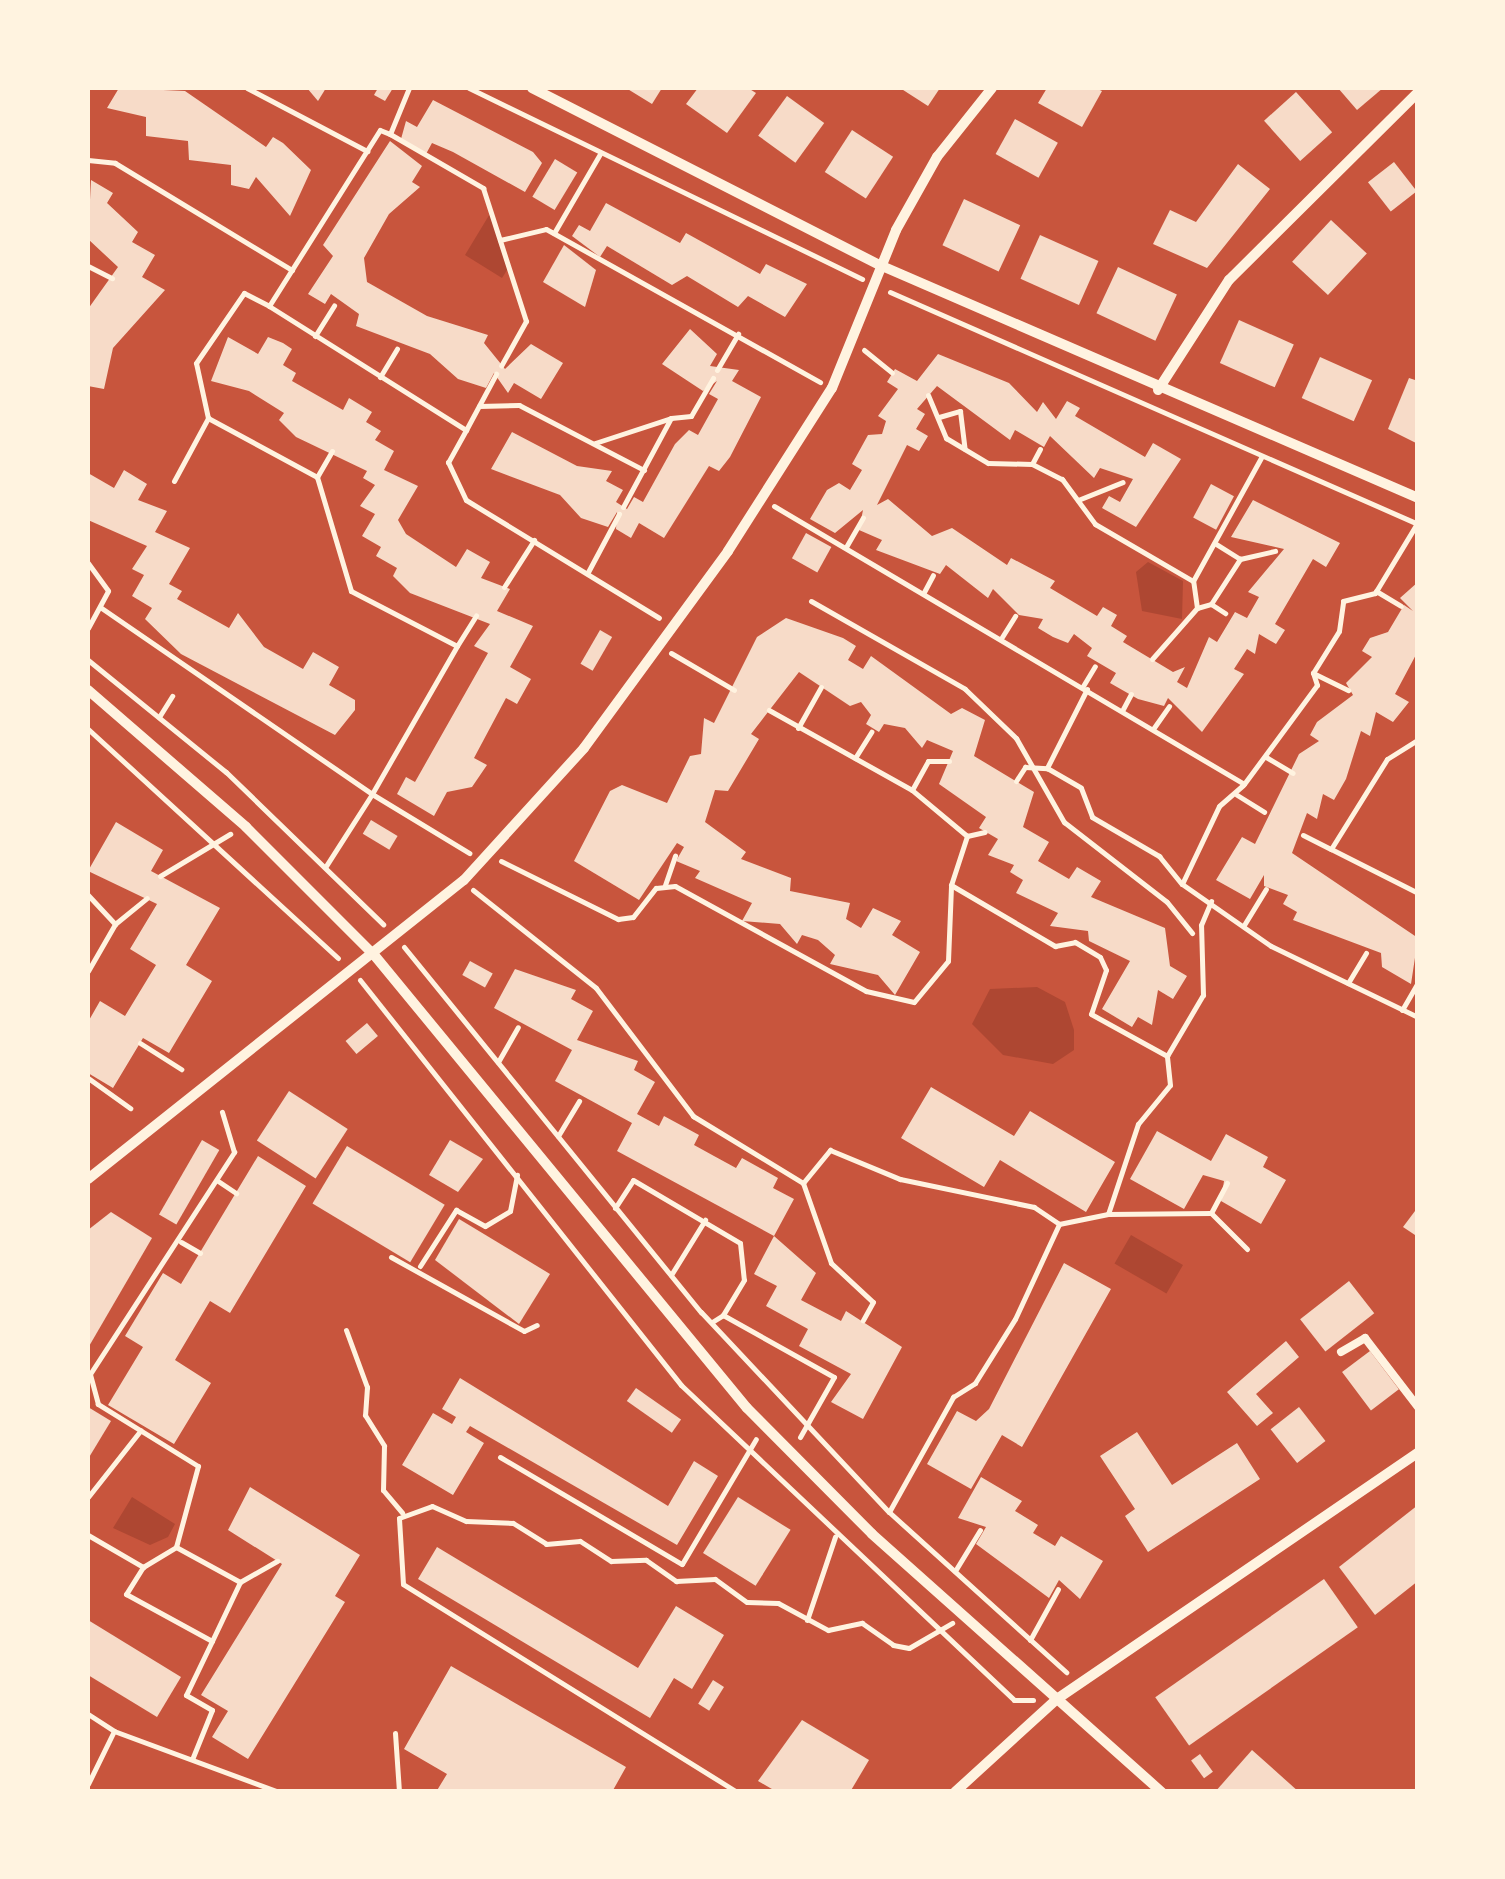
<!DOCTYPE html>
<html>
<head>
<meta charset="utf-8">
<style>
	body { margin:0 }
	#map { position:relative; width:1505px; height:1879px; overflow:hidden; background:#c8553d; font-family:Arial,sans-serif }
	div>[style] { position:absolute }
	.green>* { inset:0; background:#ae4732; transform-origin:0 0 }
	.building>* { inset:0; background:#f7dbc8; transform-origin:0 0 }
	.path>* { height:5px; margin:-2.5px; padding:0 2.5px; transform-origin:2.5px; border-radius:2.5px; background:#fff3e0 }
	.service>* { height:8px; margin:-4px; padding:0 4px; transform-origin:4px; border-radius:4px; background:#fff3e0 }
	.minor>* { height:10px; margin:-5px; padding:0 5px; transform-origin:5px; border-radius:5px; background:#fff3e0 }
	span { translate:-50% -50%; white-space:nowrap; text-align:center; line-height:1.15; -webkit-text-stroke:9px #fff3e0; paint-order:stroke }
	.frame { position:absolute; inset:0; border:90px solid #fff3e0; pointer-events:none }
</style>
</head>
<body>
<div id="map">
	<div class="green">
		<div style="clip-path:polygon(491px 212px,509px 267px,502px 278px,465px 255px)"></div>
		<div style="clip-path:polygon(1148px 562px,1183px 581px,1182px 619px,1142px 611px,1136px 572px)"></div>
		<div style="clip-path:polygon(1037px 987px,1065px 1002px,1074px 1030px,1074px 1050px,1053px 1064px,1003px 1055px,972px 1024px,990px 989px)"></div>
		<div style="left:1131px;top:1235px;width:60px;height:33px;rotate:30deg"></div>
		<div style="clip-path:polygon(132px 1497px,175px 1524px,168px 1537px,150px 1545px,113px 1528px)"></div>
	</div>
	<div class="building">
		<div style="clip-path:polygon(119px 88px,185px 91px,266px 147px,273px 137px,283px 143px,311px 170px,290px 216px,256px 177px,249px 189px,231px 185px,231px 165px,189px 160px,188px 141px,146px 136px,146px 117px,107px 108px)"></div>
		<div style="clip-path:polygon(307px 88px,326px 88px,318px 101px)"></div>
		<div style="clip-path:polygon(378px 88px,393px 88px,385px 101px,374px 95px)"></div>
		<div style="clip-path:polygon(626px 88px,662px 88px,652px 104px)"></div>
		<div style="clip-path:polygon(698px 88px,748px 88px,756px 93px,727px 133px,686px 104px)"></div>
		<div style="clip-path:polygon(900px 88px,940px 88px,928px 106px)"></div>
		<div style="clip-path:polygon(1047px 88px,1095px 88px,1102px 91px,1082px 127px,1038px 103px)"></div>
		<div style="clip-path:polygon(1338px 88px,1383px 88px,1357px 110px)"></div>
		<div style="left:1296px;top:92px;width:54px;height:43px;rotate:48deg"></div>
		<div style="left:787px;top:96px;width:46px;height:49px;rotate:36deg"></div>
		<div style="clip-path:polygon(433px 100px,533px 152px,542px 163px,525px 192px,453px 152px,432px 143px,426px 154px,401px 139px,406px 121px,417px 127px)"></div>
		<div style="left:1015px;top:119px;width:49px;height:40px;rotate:29deg"></div>
		<div style="left:852px;top:130px;width:49px;height:50px;rotate:33deg"></div>
		<div style="clip-path:polygon(390px 141px,422px 166px,412px 182px,420px 187px,389px 214px,364px 258px,367px 282px,427px 316px,488px 335px,484px 343px,505px 369px,531px 344px,563px 363px,541px 399px,514px 383px,508px 393px,494px 373px,486px 388px,458px 379px,430px 354px,356px 326px,359px 314px,331px 294px,325px 304px,308px 294px,333px 256px,323px 245px)"></div>
		<div style="left:555px;top:159px;width:26px;height:44px;rotate:31deg"></div>
		<div style="left:1394px;top:162px;width:37px;height:33px;rotate:52deg"></div>
		<div style="clip-path:polygon(1238px 164px,1270px 189px,1207px 268px,1153px 244px,1170px 210px,1196px 222px)"></div>
		<div style="clip-path:polygon(91px 180px,113px 193px,107px 203px,138px 232px,132px 242px,155px 255px,142px 277px,165px 290px,113px 348px,104px 389px,88px 386px,88px 309px,118px 267px,88px 239px)"></div>
		<div style="left:964px;top:199px;width:62px;height:51px;rotate:25deg"></div>
		<div style="clip-path:polygon(606px 203px,680px 243px,686px 233px,760px 274px,766px 264px,807px 284px,785px 317px,748px 296px,738px 307px,687px 276px,672px 285px,607px 246px,600px 257px,572px 236px,579px 225px,590px 231px)"></div>
		<div style="left:1331px;top:220px;width:49px;height:57px;rotate:43deg"></div>
		<div style="left:1040px;top:235px;width:64px;height:48px;rotate:24deg"></div>
		<div style="clip-path:polygon(564px 245px,596px 270px,585px 307px,543px 282px)"></div>
		<div style="left:1118px;top:267px;width:65px;height:51px;rotate:25deg"></div>
		<div style="left:1239px;top:320px;width:60px;height:47px;rotate:24deg"></div>
		<div style="clip-path:polygon(690px 329px,717px 354px,710px 366px,739px 370px,732px 381px,761px 397px,730px 457px,719px 471px,709px 466px,664px 538px,639px 523px,631px 538px,616px 529px,617px 512px,608px 527px,581px 518px,560px 495px,491px 469px,512px 432px,577px 466px,612px 471px,606px 481px,623px 490px,616px 502px,627px 509px,634px 497px,643px 502px,675px 444px,689px 430px,698px 435px,718px 399px,709px 394px,717px 381px,703px 391px,662px 364px)"></div>
		<div style="clip-path:polygon(228px 337px,258px 354px,268px 337px,283px 343px,292px 349px,283px 365px,296px 373px,292px 381px,343px 410px,349px 398px,372px 412px,366px 422px,381px 431px,375px 440px,394px 451px,384px 470px,418px 486px,398px 520px,406px 534px,456px 567px,467px 549px,490px 562px,481px 578px,510px 589px,497px 611px,533px 626px,510px 667px,531px 679px,517px 704px,506px 698px,474px 758px,487px 765px,472px 787px,447px 792px,434px 816px,397px 794px,406px 777px,415px 782px,488px 653px,474px 646px,490px 624px,410px 593px,393px 576px,397px 568px,376px 556px,381px 547px,362px 536px,375px 514px,360px 506px,375px 485px,363px 478px,367px 471px,296px 437px,279px 420px,284px 413px,249px 391px,211px 381px)"></div>
		<div style="clip-path:polygon(938px 354px,1009px 383px,1037px 412px,1043px 402px,1056px 419px,1067px 401px,1080px 408px,1075px 416px,1145px 457px,1153px 443px,1181px 459px,1136px 527px,1102px 508px,1109px 496px,1120px 502px,1133px 479px,1100px 468px,1094px 478px,1050px 436px,1044px 447px,1015px 430px,1010px 440px,937px 386px,917px 409px,925px 414px,916px 429px,928px 436px,919px 451px,907px 445px,877px 505px,888px 499px,932px 536px,952px 528px,1007px 565px,1011px 558px,1055px 581px,1050px 588px,1097px 616px,1103px 607px,1117px 615px,1111px 626px,1127px 636px,1123px 642px,1173px 672px,1185px 667px,1177px 682px,1187px 688px,1209px 637px,1217px 642px,1235px 612px,1247px 618px,1259px 597px,1248px 592px,1284px 549px,1231px 537px,1253px 500px,1340px 543px,1326px 567px,1313px 559px,1275px 624px,1285px 630px,1276px 644px,1259px 634px,1255px 654px,1247px 649px,1234px 669px,1244px 674px,1202px 732px,1168px 698px,1164px 706px,1138px 699px,1110px 683px,1116px 673px,1087px 656px,1092px 648px,1074px 634px,1068px 643px,1053px 637px,1038px 628px,1043px 619px,1019px 615px,993px 589px,988px 598px,946px 565px,940px 574px,876px 550px,882px 540px,859px 530px,863px 510px,835px 533px,810px 519px,827px 490px,839px 483px,850px 490px,862px 470px,852px 464px,868px 435px,882px 434px,886px 421px,878px 416px,898px 389px,887px 382px,895px 369px,917px 381px)"></div>
		<div style="left:1320px;top:357px;width:57px;height:45px;rotate:24deg"></div>
		<div style="clip-path:polygon(1409px 378px,1418px 381px,1418px 444px,1388px 429px)"></div>
		<div style="clip-path:polygon(124px 470px,147px 484px,138px 500px,167px 511px,155px 532px,190px 548px,169px 584px,182px 591px,177px 599px,229px 628px,238px 613px,264px 647px,303px 669px,313px 652px,339px 667px,329px 685px,355px 700px,355px 710px,335px 735px,181px 654px,145px 619px,152px 608px,132px 596px,144px 575px,132px 569px,147px 546px,88px 520px,88px 473px,114px 488px)"></div>
		<div style="left:1211px;top:484px;width:26px;height:38px;rotate:28deg"></div>
		<div style="left:806px;top:533px;width:29px;height:29px;rotate:29deg"></div>
		<div style="clip-path:polygon(1418px 582px,1418px 651px,1395px 694px,1409px 702px,1393px 722px,1376px 712px,1370px 736px,1361px 731px,1346px 779px,1334px 800px,1323px 794px,1317px 819px,1307px 813px,1292px 853px,1418px 938px,1411px 984px,1382px 967px,1381px 953px,1293px 920px,1297px 912px,1283px 904px,1288px 895px,1264px 886px,1264px 875px,1250px 899px,1216px 880px,1242px 837px,1255px 844px,1299px 754px,1319px 741px,1310px 735px,1317px 722px,1353px 695px,1346px 683px,1372px 657px,1362px 651px,1370px 638px,1388px 632px,1404px 605px,1413px 611px,1400px 598px)"></div>
		<div style="clip-path:polygon(786px 618px,843px 638px,856px 646px,848px 660px,863px 669px,871px 656px,951px 714px,962px 708px,985px 720px,974px 756px,1034px 792px,1023px 827px,1049px 842px,1038px 861px,1069px 879px,1077px 867px,1101px 881px,1091px 897px,1165px 928px,1170px 966px,1187px 976px,1173px 999px,1158px 990px,1152px 1025px,1138px 1017px,1132px 1027px,1102px 1009px,1130px 961px,1089px 941px,1088px 931px,1050px 926px,1058px 913px,1016px 893px,1023px 880px,1010px 872px,1014px 865px,988px 855px,998px 839px,979px 828px,986px 817px,939px 784px,953px 751px,927px 740px,922px 748px,905px 728px,884px 724px,879px 732px,866px 724px,871px 715px,861px 702px,850px 706px,799px 672px,751px 734px,759px 739px,728px 791px,715px 790px,705px 822px,746px 852px,741px 859px,791px 878px,790px 891px,850px 903px,846px 919px,861px 928px,873px 908px,901px 921px,892px 935px,920px 952px,895px 995px,878px 975px,830px 964px,835px 955px,818px 940px,802px 935px,797px 944px,780px 924px,742px 921px,752px 903px,695px 878px,700px 871px,676px 861px,684px 847px,677px 843px,639px 900px,574px 861px,610px 791px,622px 785px,667px 803px,690px 756px,701px 754px,704px 718px,714px 723px,757px 637px)"></div>
		<div style="left:600px;top:630px;width:14px;height:39px;rotate:30deg"></div>
		<div style="left:371px;top:820px;width:31px;height:16px;rotate:31deg"></div>
		<div style="clip-path:polygon(116px 822px,163px 850px,151px 871px,220px 908px,186px 965px,212px 981px,169px 1053px,143px 1038px,113px 1088px,88px 1073px,88px 1022px,100px 1001px,125px 1016px,156px 965px,130px 949px,157px 904px,88px 871px)"></div>
		<div style="left:470px;top:961px;width:26px;height:16px;rotate:29deg"></div>
		<div style="clip-path:polygon(515px 969px,576px 990px,571px 999px,593px 1011px,577px 1040px,638px 1061px,634px 1070px,655px 1082px,637px 1114px,659px 1126px,664px 1116px,699px 1135px,694px 1145px,714px 1156px,736px 1168px,742px 1158px,778px 1178px,773px 1188px,794px 1199px,774px 1236px,617px 1151px,632px 1123px,555px 1081px,572px 1050px,494px 1008px)"></div>
		<div style="left:367px;top:1023px;width:17px;height:28px;rotate:50deg"></div>
		<div style="clip-path:polygon(931px 1087px,1014px 1136px,1030px 1111px,1115px 1162px,1086px 1212px,1000px 1160px,984px 1187px,901px 1138px)"></div>
		<div style="left:289px;top:1091px;width:70px;height:59px;rotate:33deg"></div>
		<div style="clip-path:polygon(1157px 1131px,1211px 1161px,1226px 1134px,1268px 1157px,1263px 1167px,1286px 1180px,1261px 1224px,1221px 1201px,1224px 1181px,1203px 1175px,1184px 1209px,1130px 1179px)"></div>
		<div style="left:202px;top:1140px;width:20px;height:86px;rotate:30deg"></div>
		<div style="clip-path:polygon(450px 1140px,483px 1159px,458px 1192px,429px 1175px)"></div>
		<div style="left:347px;top:1146px;width:114px;height:67px;rotate:31deg"></div>
		<div style="clip-path:polygon(258px 1156px,306px 1186px,230px 1313px,210px 1301px,175px 1360px,211px 1383px,174px 1444px,108px 1405px,143px 1347px,125px 1336px,163px 1273px,181px 1284px)"></div>
		<div style="clip-path:polygon(1418px 1207px,1418px 1237px,1403px 1227px)"></div>
		<div style="clip-path:polygon(111px 1212px,152px 1238px,88px 1348px,88px 1230px)"></div>
		<div style="clip-path:polygon(459px 1219px,550px 1274px,519px 1324px,435px 1260px)"></div>
		<div style="clip-path:polygon(774px 1236px,816px 1273px,801px 1300px,841px 1321px,846px 1311px,902px 1347px,863px 1419px,831px 1402px,851px 1374px,799px 1346px,808px 1329px,766px 1306px,777px 1286px,754px 1274px)"></div>
		<div style="clip-path:polygon(1064px 1263px,1111px 1289px,1022px 1447px,1002px 1435px,971px 1489px,927px 1464px,957px 1411px,976px 1421px,989px 1409px)"></div>
		<div style="left:1349px;top:1281px;width:41px;height:62px;rotate:52deg"></div>
		<div style="clip-path:polygon(1286px 1341px,1299px 1357px,1256px 1394px,1273px 1413px,1257px 1426px,1227px 1392px)"></div>
		<div style="left:1370px;top:1351px;width:48px;height:35px;rotate:53deg"></div>
		<div style="clip-path:polygon(460px 1378px,668px 1506px,694px 1461px,718px 1476px,677px 1545px,470px 1426px,466px 1432px,484px 1443px,453px 1495px,402px 1465px,433px 1413px,452px 1424px,456px 1417px,442px 1409px)"></div>
		<div style="left:636px;top:1388px;width:55px;height:16px;rotate:35deg"></div>
		<div style="clip-path:polygon(88px 1407px,111px 1421px,88px 1459px)"></div>
		<div style="left:1299px;top:1407px;width:43px;height:36px;rotate:52deg"></div>
		<div style="clip-path:polygon(1137px 1432px,1172px 1485px,1237px 1443px,1260px 1479px,1148px 1552px,1125px 1516px,1135px 1509px,1100px 1456px)"></div>
		<div style="clip-path:polygon(981px 1477px,1022px 1501px,1015px 1511px,1038px 1525px,1033px 1533px,1055px 1546px,1061px 1536px,1103px 1561px,1080px 1599px,1059px 1580px,1049px 1598px,976px 1544px,986px 1527px,958px 1518px)"></div>
		<div style="clip-path:polygon(250px 1487px,360px 1555px,335px 1596px,345px 1602px,248px 1759px,212px 1737px,228px 1711px,201px 1695px,282px 1564px,228px 1530px)"></div>
		<div style="left:738px;top:1497px;width:62px;height:66px;rotate:32deg"></div>
		<div style="clip-path:polygon(1418px 1505px,1418px 1581px,1375px 1615px,1339px 1567px)"></div>
		<div style="clip-path:polygon(437px 1547px,638px 1668px,676px 1606px,724px 1635px,692px 1689px,674px 1678px,650px 1718px,418px 1579px)"></div>
		<div style="left:1324px;top:1579px;width:59px;height:206px;rotate:55deg"></div>
		<div style="clip-path:polygon(88px 1620px,181px 1677px,157px 1717px,88px 1675px)"></div>
		<div style="clip-path:polygon(451px 1666px,626px 1767px,612px 1792px,436px 1792px,447px 1774px,404px 1749px)"></div>
		<div style="left:713px;top:1680px;width:13px;height:28px;rotate:32deg"></div>
		<div style="clip-path:polygon(802px 1720px,869px 1760px,850px 1792px,777px 1792px,758px 1781px)"></div>
		<div style="clip-path:polygon(1252px 1750px,1299px 1792px,1215px 1792px)"></div>
		<div style="left:1200px;top:1754px;width:22px;height:11px;rotate:54deg"></div>
	</div>
	<div class="path">
		<div style="left:247px;top:88px;width:136px;rotate:27.7deg"></div>
		<div style="left:469px;top:88px;width:437px;rotate:25.9deg"></div>
		<div style="left:390px;top:134px;width:108px;rotate:30.1deg"></div>
		<div style="left:483px;top:188px;width:140px;rotate:72.1deg"></div>
		<div style="left:526px;top:321px;width:51px;rotate:119.1deg"></div>
		<div style="left:88px;top:160px;width:27px;rotate:6deg"></div>
		<div style="left:115px;top:163px;width:207px;rotate:31.2deg"></div>
		<div style="left:554px;top:233px;width:91px;rotate:-59.8deg"></div>
		<div style="left:500px;top:240px;width:47px;rotate:-13.4deg"></div>
		<div style="left:546px;top:229px;width:314px;rotate:29.2deg"></div>
		<div style="left:88px;top:266px;width:27px;rotate:27deg"></div>
		<div style="left:890px;top:292px;width:577px;rotate:23.72deg"></div>
		<div style="left:269px;top:306px;width:233px;rotate:32.2deg"></div>
		<div style="left:466px;top:430px;width:37px;rotate:119deg"></div>
		<div style="left:448px;top:462px;width:42px;rotate:64.7deg"></div>
		<div style="left:466px;top:500px;width:226px;rotate:31.4deg"></div>
		<div style="left:315px;top:336px;width:36px;rotate:-58deg"></div>
		<div style="left:864px;top:350px;width:36px;rotate:39deg"></div>
		<div style="left:717px;top:370px;width:42px;rotate:-59.7deg"></div>
		<div style="left:380px;top:377px;width:33px;rotate:-59deg"></div>
		<div style="left:928px;top:395px;width:47px;rotate:67.3deg"></div>
		<div style="left:946px;top:438px;width:49px;rotate:30.8deg"></div>
		<div style="left:988px;top:463px;width:44px;rotate:1.3deg"></div>
		<div style="left:1032px;top:464px;width:34px;rotate:27deg"></div>
		<div style="left:1062px;top:479px;width:56px;rotate:53.7deg"></div>
		<div style="left:1095px;top:524px;width:113px;rotate:30.2deg"></div>
		<div style="left:479px;top:406px;width:40px;rotate:-1.4deg"></div>
		<div style="left:519px;top:405px;width:141px;rotate:27.5deg"></div>
		<div style="left:939px;top:417px;width:22px;rotate:-16deg"></div>
		<div style="left:960px;top:411px;width:38px;rotate:83deg"></div>
		<div style="left:208px;top:418px;width:124px;rotate:28.4deg"></div>
		<div style="left:317px;top:477px;width:119px;rotate:73.4deg"></div>
		<div style="left:351px;top:591px;width:119px;rotate:27.4deg"></div>
		<div style="left:457px;top:646px;width:171px;rotate:119.9deg"></div>
		<div style="left:372px;top:794px;width:114px;rotate:31.3deg"></div>
		<div style="left:466px;top:430px;width:64px;rotate:-61.8deg"></div>
		<div style="left:595px;top:443px;width:80px;rotate:-18.2deg"></div>
		<div style="left:1032px;top:464px;width:17px;rotate:-62deg"></div>
		<div style="left:317px;top:477px;width:30px;rotate:-60deg"></div>
		<div style="left:174px;top:481px;width:72px;rotate:-61.6deg"></div>
		<div style="left:208px;top:418px;width:56px;rotate:-102.3deg"></div>
		<div style="left:196px;top:363px;width:85px;rotate:-55.6deg"></div>
		<div style="left:244px;top:293px;width:28px;rotate:27deg"></div>
		<div style="left:269px;top:306px;width:208px;rotate:-57.8deg"></div>
		<div style="left:380px;top:130px;width:11px;rotate:22deg"></div>
		<div style="left:390px;top:134px;width:50px;rotate:-67.6deg"></div>
		<div style="left:1078px;top:500px;width:48px;rotate:-21.8deg"></div>
		<div style="left:774px;top:506px;width:546px;rotate:30.6deg"></div>
		<div style="left:1244px;top:784px;width:123px;rotate:-53.6deg"></div>
		<div style="left:1317px;top:685px;width:13px;rotate:-108deg"></div>
		<div style="left:1313px;top:673px;width:49px;rotate:-58.2deg"></div>
		<div style="left:1339px;top:631px;width:30px;rotate:-82deg"></div>
		<div style="left:1343px;top:601px;width:33px;rotate:-14deg"></div>
		<div style="left:1375px;top:593px;width:79px;rotate:-58.9deg"></div>
		<div style="left:623px;top:507px;width:101px;rotate:-61.7deg"></div>
		<div style="left:671px;top:418px;width:20px;rotate:-6deg"></div>
		<div style="left:691px;top:416px;width:44px;rotate:-59.9deg"></div>
		<div style="left:846px;top:547px;width:34px;rotate:-60deg"></div>
		<div style="left:1240px;top:559px;width:36px;rotate:-13deg"></div>
		<div style="left:88px;top:563px;width:34px;rotate:54deg"></div>
		<div style="left:108px;top:591px;width:42px;rotate:118.4deg"></div>
		<div style="left:588px;top:572px;width:66px;rotate:-61.9deg"></div>
		<div style="left:504px;top:587px;width:56px;rotate:-57.4deg"></div>
		<div style="left:1376px;top:591px;width:29px;rotate:31deg"></div>
		<div style="left:924px;top:592px;width:19px;rotate:-62deg"></div>
		<div style="left:811px;top:601px;width:177px;rotate:29.7deg"></div>
		<div style="left:965px;top:689px;width:71px;rotate:43.9deg"></div>
		<div style="left:1016px;top:738px;width:97px;rotate:60.3deg"></div>
		<div style="left:1064px;top:822px;width:130px;rotate:37.8deg"></div>
		<div style="left:1167px;top:902px;width:40px;rotate:51deg"></div>
		<div style="left:1211px;top:604px;width:17px;rotate:33deg"></div>
		<div style="left:100px;top:607px;width:330px;rotate:34.5deg"></div>
		<div style="left:372px;top:794px;width:85px;rotate:122.6deg"></div>
		<div style="left:1197px;top:608px;width:15px;rotate:-16deg"></div>
		<div style="left:1211px;top:604px;width:54px;rotate:-57.2deg"></div>
		<div style="left:1240px;top:559px;width:28px;rotate:-148deg"></div>
		<div style="left:1002px;top:637px;width:25px;rotate:-58deg"></div>
		<div style="left:457px;top:646px;width:36px;rotate:-58deg"></div>
		<div style="left:671px;top:653px;width:73px;rotate:30.4deg"></div>
		<div style="left:1152px;top:659px;width:68px;rotate:-48.6deg"></div>
		<div style="left:1197px;top:608px;width:27px;rotate:-98deg"></div>
		<div style="left:1193px;top:581px;width:141px;rotate:-61.1deg"></div>
		<div style="left:88px;top:660px;width:178px;rotate:39.1deg"></div>
		<div style="left:226px;top:772px;width:219px;rotate:44.1deg"></div>
		<div style="left:1315px;top:674px;width:37px;rotate:26deg"></div>
		<div style="left:1083px;top:686px;width:23px;rotate:-59deg"></div>
		<div style="left:1087px;top:689px;width:89px;rotate:116.9deg"></div>
		<div style="left:1047px;top:768px;width:39px;rotate:30deg"></div>
		<div style="left:1081px;top:788px;width:31px;rotate:69deg"></div>
		<div style="left:1092px;top:817px;width:78px;rotate:30.2deg"></div>
		<div style="left:1159px;top:856px;width:36px;rotate:51deg"></div>
		<div style="left:1182px;top:884px;width:108px;rotate:34.9deg"></div>
		<div style="left:1271px;top:946px;width:163px;rotate:25.8deg"></div>
		<div style="left:1123px;top:709px;width:17px;rotate:-62deg"></div>
		<div style="left:159px;top:717px;width:25px;rotate:-58deg"></div>
		<div style="left:798px;top:728px;width:47px;rotate:-60.7deg"></div>
		<div style="left:88px;top:729px;width:339px;rotate:42.5deg"></div>
		<div style="left:1153px;top:729px;width:28px;rotate:-55deg"></div>
		<div style="left:1266px;top:757px;width:31px;rotate:31deg"></div>
		<div style="left:855px;top:758px;width:31px;rotate:-58deg"></div>
		<div style="left:1016px;top:781px;width:17px;rotate:-57deg"></div>
		<div style="left:1025px;top:767px;width:22px;rotate:3deg"></div>
		<div style="left:912px;top:790px;width:33px;rotate:-61deg"></div>
		<div style="left:928px;top:761px;width:21px"></div>
		<div style="left:1237px;top:795px;width:32px;rotate:32deg"></div>
		<div style="left:1303px;top:835px;width:31px;rotate:27deg"></div>
		<div style="left:1331px;top:849px;width:106px;rotate:-58.1deg"></div>
		<div style="left:1387px;top:759px;width:36px;rotate:-32deg"></div>
		<div style="left:967px;top:836px;width:18px;rotate:-13deg"></div>
		<div style="left:1331px;top:849px;width:97px;rotate:26.8deg"></div>
		<div style="left:501px;top:861px;width:131px;rotate:26.4deg"></div>
		<div style="left:618px;top:919px;width:15px;rotate:-8deg"></div>
		<div style="left:633px;top:917px;width:37px;rotate:-52deg"></div>
		<div style="left:656px;top:888px;width:19px;rotate:-6deg"></div>
		<div style="left:675px;top:886px;width:218px;rotate:28.8deg"></div>
		<div style="left:866px;top:991px;width:49px;rotate:12.9deg"></div>
		<div style="left:914px;top:1002px;width:53px;rotate:-50.3deg"></div>
		<div style="left:948px;top:961px;width:76px;rotate:-87.7deg"></div>
		<div style="left:951px;top:885px;width:52px;rotate:-71.9deg"></div>
		<div style="left:967px;top:836px;width:72px;rotate:-140.1deg"></div>
		<div style="left:912px;top:790px;width:164px;rotate:-150.8deg"></div>
		<div style="left:160px;top:876px;width:82px;rotate:-31deg"></div>
		<div style="left:1182px;top:884px;width:86px;rotate:-64.6deg"></div>
		<div style="left:1219px;top:806px;width:32px;rotate:-41deg"></div>
		<div style="left:665px;top:885px;width:31px;rotate:-71deg"></div>
		<div style="left:951px;top:885px;width:121px;rotate:30.4deg"></div>
		<div style="left:1055px;top:946px;width:20px;rotate:-11deg"></div>
		<div style="left:1075px;top:942px;width:29px;rotate:31deg"></div>
		<div style="left:1100px;top:957px;width:14px;rotate:65deg"></div>
		<div style="left:1106px;top:970px;width:46px;rotate:108.8deg"></div>
		<div style="left:1091px;top:1014px;width:87px;rotate:28.9deg"></div>
		<div style="left:473px;top:890px;width:157px;rotate:38.5deg"></div>
		<div style="left:596px;top:988px;width:161px;rotate:52.8deg"></div>
		<div style="left:693px;top:1116px;width:129px;rotate:31.3deg"></div>
		<div style="left:803px;top:1183px;width:85px;rotate:70.7deg"></div>
		<div style="left:831px;top:1263px;width:57px;rotate:42.9deg"></div>
		<div style="left:873px;top:1302px;width:21px;rotate:119deg"></div>
		<div style="left:88px;top:895px;width:40px;rotate:47deg"></div>
		<div style="left:1244px;top:925px;width:42px;rotate:-58.6deg"></div>
		<div style="left:404px;top:947px;width:471px;rotate:50.9deg"></div>
		<div style="left:701px;top:1312px;width:274px;rotate:46.8deg"></div>
		<div style="left:889px;top:1512px;width:239px;rotate:42.1deg"></div>
		<div style="left:88px;top:971px;width:54px;rotate:-60.1deg"></div>
		<div style="left:115px;top:924px;width:41px;rotate:-39.1deg"></div>
		<div style="left:360px;top:980px;width:517px;rotate:51.6deg"></div>
		<div style="left:681px;top:1385px;width:458px;rotate:43.4deg"></div>
		<div style="left:1014px;top:1700px;width:19px"></div>
		<div style="left:1348px;top:983px;width:35px;rotate:-59deg"></div>
		<div style="left:1402px;top:1010px;width:32px;rotate:-60deg"></div>
		<div style="left:140px;top:1043px;width:49px;rotate:32.4deg"></div>
		<div style="left:498px;top:1062px;width:40px;rotate:-60.3deg"></div>
		<div style="left:88px;top:1078px;width:52px;rotate:35.5deg"></div>
		<div style="left:558px;top:1136px;width:41px;rotate:-59deg"></div>
		<div style="left:218px;top:1181px;width:22px;rotate:34deg"></div>
		<div style="left:803px;top:1183px;width:43px;rotate:-50.7deg"></div>
		<div style="left:830px;top:1150px;width:76px;rotate:22.5deg"></div>
		<div style="left:900px;top:1179px;width:137px;rotate:11.8deg"></div>
		<div style="left:1034px;top:1207px;width:30px;rotate:34deg"></div>
		<div style="left:615px;top:1208px;width:33px;rotate:-57deg"></div>
		<div style="left:633px;top:1180px;width:124px;rotate:30.5deg"></div>
		<div style="left:740px;top:1243px;width:37px;rotate:84deg"></div>
		<div style="left:744px;top:1280px;width:41px;rotate:121deg"></div>
		<div style="left:1211px;top:1213px;width:34px;rotate:-62deg"></div>
		<div style="left:1108px;top:1214px;width:103px;rotate:-0.6deg"></div>
		<div style="left:1211px;top:1213px;width:51px;rotate:45deg"></div>
		<div style="left:181px;top:1242px;width:22px;rotate:30deg"></div>
		<div style="left:391px;top:1257px;width:152px;rotate:29.1deg"></div>
		<div style="left:524px;top:1331px;width:14px;rotate:-25deg"></div>
		<div style="left:420px;top:1266px;width:67px;rotate:-57.3deg"></div>
		<div style="left:456px;top:1210px;width:33px;rotate:29deg"></div>
		<div style="left:485px;top:1226px;width:29px;rotate:-31deg"></div>
		<div style="left:510px;top:1211px;width:37px;rotate:-79deg"></div>
		<div style="left:671px;top:1275px;width:65px;rotate:-58.3deg"></div>
		<div style="left:712px;top:1322px;width:13px;rotate:-32deg"></div>
		<div style="left:723px;top:1315px;width:127px;rotate:29.2deg"></div>
		<div style="left:834px;top:1377px;width:69px;rotate:119.5deg"></div>
		<div style="left:346px;top:1330px;width:61px;rotate:69.8deg"></div>
		<div style="left:367px;top:1387px;width:28px;rotate:94deg"></div>
		<div style="left:365px;top:1415px;width:36px;rotate:58deg"></div>
		<div style="left:384px;top:1446px;width:44px;rotate:91.3deg"></div>
		<div style="left:383px;top:1490px;width:30px;rotate:50deg"></div>
		<div style="left:500px;top:1457px;width:211px;rotate:30.5deg"></div>
		<div style="left:682px;top:1564px;width:145px;rotate:-59.4deg"></div>
		<div style="left:88px;top:1497px;width:85px;rotate:-51.7deg"></div>
		<div style="left:889px;top:1512px;width:132px;rotate:-60.9deg"></div>
		<div style="left:953px;top:1397px;width:26px;rotate:-32deg"></div>
		<div style="left:975px;top:1383px;width:75px;rotate:-58deg"></div>
		<div style="left:1015px;top:1319px;width:105px;rotate:-65.1deg"></div>
		<div style="left:1059px;top:1224px;width:50px;rotate:-11.5deg"></div>
		<div style="left:1108px;top:1214px;width:95px;rotate:-71.6deg"></div>
		<div style="left:1138px;top:1124px;width:50px;rotate:-50.6deg"></div>
		<div style="left:1170px;top:1085px;width:29px;rotate:-96deg"></div>
		<div style="left:1167px;top:1056px;width:71px;rotate:-59.5deg"></div>
		<div style="left:1203px;top:995px;width:70px;rotate:-91.6deg"></div>
		<div style="left:1201px;top:925px;width:26px;rotate:-67deg"></div>
		<div style="left:88px;top:1535px;width:64px;rotate:30.2deg"></div>
		<div style="left:143px;top:1567px;width:39px;rotate:-31deg"></div>
		<div style="left:176px;top:1547px;width:73px;rotate:28.7deg"></div>
		<div style="left:240px;top:1582px;width:65px;rotate:115.4deg"></div>
		<div style="left:176px;top:1547px;width:84px;rotate:-74.8deg"></div>
		<div style="left:198px;top:1466px;width:118px;rotate:-148.2deg"></div>
		<div style="left:98px;top:1404px;width:31px;rotate:-105deg"></div>
		<div style="left:90px;top:1374px;width:265px;rotate:-57deg"></div>
		<div style="left:234px;top:1152px;width:42px;rotate:-106.7deg"></div>
		<div style="left:143px;top:1567px;width:32px;rotate:122deg"></div>
		<div style="left:126px;top:1594px;width:98px;rotate:28.7deg"></div>
		<div style="left:212px;top:1641px;width:60px;rotate:115.7deg"></div>
		<div style="left:186px;top:1695px;width:30px;rotate:30deg"></div>
		<div style="left:212px;top:1710px;width:51px;rotate:112deg"></div>
		<div style="left:955px;top:1571px;width:48px;rotate:-58.6deg"></div>
		<div style="left:240px;top:1582px;width:43px;rotate:-29.6deg"></div>
		<div style="left:807px;top:1620px;width:88px;rotate:-71.4deg"></div>
		<div style="left:1030px;top:1640px;width:58px;rotate:-61.2deg"></div>
		<div style="left:88px;top:1714px;width:31px;rotate:33deg"></div>
		<div style="left:395px;top:1733px;width:59px;rotate:86.1deg"></div>
		<div style="left:88px;top:1784px;width:59px;rotate:-63.9deg"></div>
		<div style="left:114px;top:1731px;width:176px;rotate:20.3deg"></div>
		<div style="left:737px;top:1792px;width:393px;rotate:-148.1deg"></div>
		<div style="left:403px;top:1584px;width:66px;rotate:-93.5deg"></div>
		<div style="left:399px;top:1518px;width:35px;rotate:-20deg"></div>
		<div style="left:432px;top:1506px;width:37px;rotate:24deg"></div>
		<div style="left:466px;top:1521px;width:47px;rotate:2.4deg"></div>
		<div style="left:513px;top:1523px;width:39px;rotate:32deg"></div>
		<div style="left:546px;top:1544px;width:34px;rotate:-5deg"></div>
		<div style="left:580px;top:1541px;width:37px;rotate:33deg"></div>
		<div style="left:611px;top:1561px;width:35px;rotate:-2deg"></div>
		<div style="left:646px;top:1560px;width:37px;rotate:35deg"></div>
		<div style="left:676px;top:1581px;width:39px;rotate:-3deg"></div>
		<div style="left:715px;top:1579px;width:39px;rotate:36deg"></div>
		<div style="left:747px;top:1602px;width:31px;rotate:2deg"></div>
		<div style="left:778px;top:1603px;width:57px;rotate:28.4deg"></div>
		<div style="left:828px;top:1630px;width:35px;rotate:-12deg"></div>
		<div style="left:862px;top:1623px;width:38px;rotate:35deg"></div>
		<div style="left:893px;top:1645px;width:16px;rotate:11deg"></div>
		<div style="left:909px;top:1648px;width:50px;rotate:-30.2deg"></div>
	</div>
	<div class="service">
		<div style="left:1341px;top:1352px;width:28px;rotate:-30deg"></div>
		<div style="left:1365px;top:1338px;width:87px;rotate:52.5deg"></div>
	</div>
	<div class="minor">
		<div style="left:532px;top:88px;width:393px;rotate:27deg"></div>
		<div style="left:882px;top:266px;width:584px;rotate:23.4deg"></div>
		<div style="left:1158px;top:390px;width:131px;rotate:-57.2deg"></div>
		<div style="left:1229px;top:280px;width:267px;rotate:-44.8deg"></div>
		<div style="left:88px;top:690px;width:209px;rotate:40.9deg"></div>
		<div style="left:246px;top:827px;width:182px;rotate:45deg"></div>
		<div style="left:375px;top:956px;width:585px;rotate:50.55deg"></div>
		<div style="left:747px;top:1408px;width:177px;rotate:45.2deg"></div>
		<div style="left:872px;top:1534px;width:388px;rotate:41.7deg"></div>
		<div style="left:88px;top:1179px;width:480px;rotate:-38.5deg"></div>
		<div style="left:464px;top:880px;width:178px;rotate:-47.7deg"></div>
		<div style="left:584px;top:748px;width:244px;rotate:-53.8deg"></div>
		<div style="left:728px;top:551px;width:193px;rotate:-57.5deg"></div>
		<div style="left:832px;top:388px;width:170px;rotate:-67.9deg"></div>
		<div style="left:896px;top:230px;width:84px;rotate:-60.7deg"></div>
		<div style="left:937px;top:157px;width:88px;rotate:-51.4deg"></div>
		<div style="left:955px;top:1792px;width:138px;rotate:-42.4deg"></div>
		<div style="left:1057px;top:1699px;width:437px;rotate:-34.3deg"></div>
	</div>
	<div class="frame"></div>
</div>
</body>
</html>
